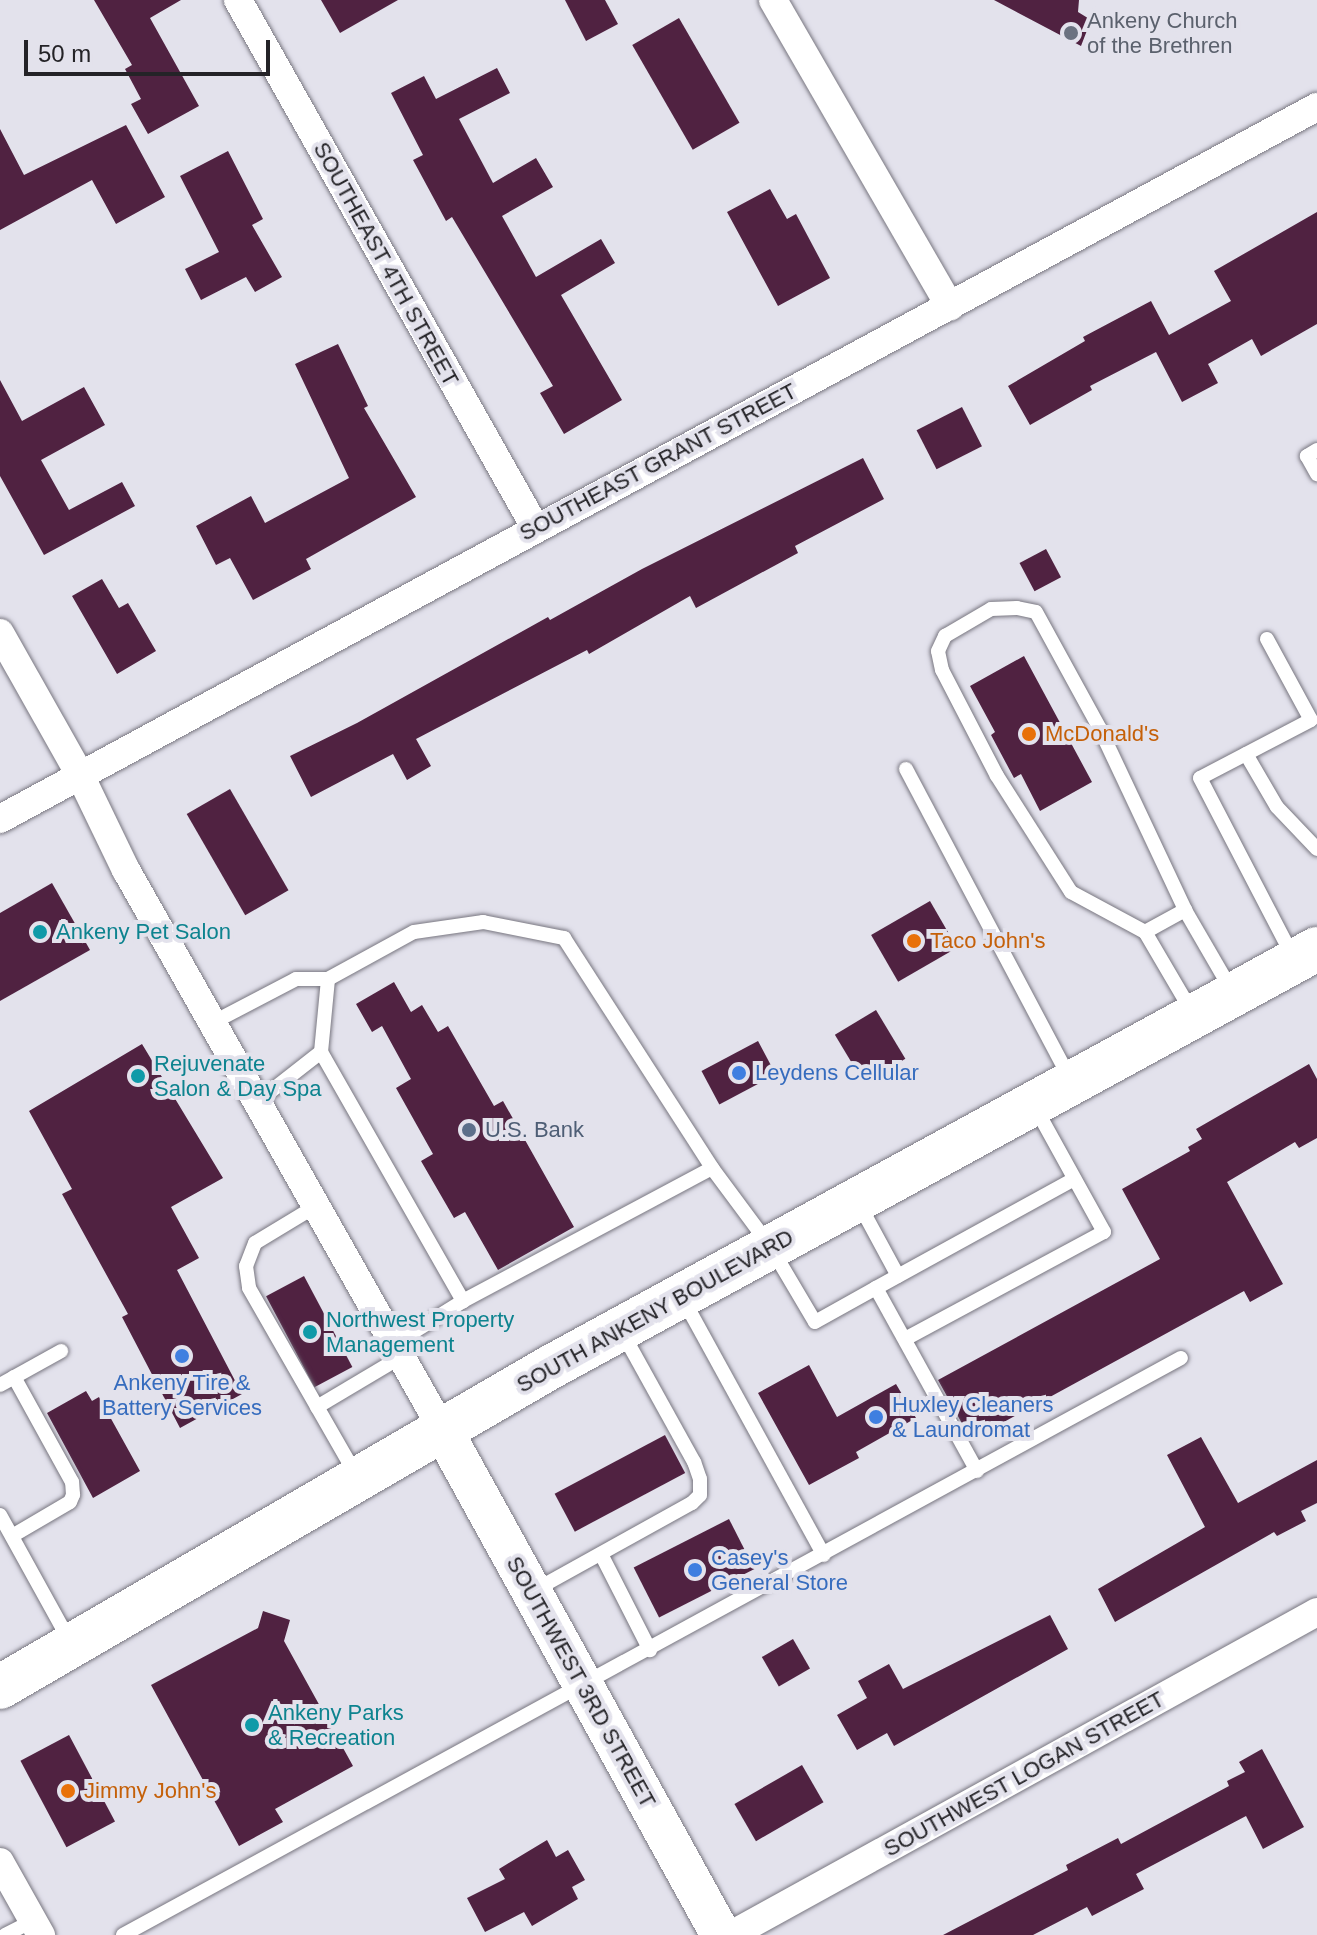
<!DOCTYPE html>
<html>
<head>
<meta charset="utf-8">
<style>
	body { margin:0 }
	#map { position:relative; width:1317px; height:1935px; overflow:hidden; background:#e3e2ec; font-family:Arial,sans-serif }
	div>[style] { position:absolute }
	.building>* { inset:0; background:#502241; transform-origin:0 0 }
	.roads { filter:drop-shadow(0 0 2px #787680) drop-shadow(0 0 2px #787680) }
	.lane>* { height:14px; margin:-7px; padding:0 7px; transform-origin:7px; border-radius:7px; background:#fff }
	.street>* { height:28px; margin:-14px; padding:0 14px; transform-origin:14px; border-radius:14px; background:#fff }
	.secondary>* { height:40px; margin:-20px; padding:0 20px; transform-origin:20px; border-radius:20px; background:#fff }
	.primary>* { height:44px; margin:-22px; padding:0 22px; transform-origin:22px; border-radius:22px; background:#fff }
	.dots>* { width:22px; height:22px; translate:-50% -50%; box-sizing:border-box; border:4px solid #e3e2ec; border-radius:50% }
	span { translate:-50% -50%; white-space:nowrap; text-align:center; line-height:1.15; -webkit-text-stroke:8px #e3e2ec; paint-order:stroke }
	.worship-label { font-size:22px; color:#5b616d }
	.left { translate:0 -50%; text-align:left }
	.street-label { font-size:22px; color:#242327 }
	.food-label { font-size:22px; color:#c56008 }
	.culture-label { font-size:22px; color:#0d838f }
	.shop-label { font-size:22px; color:#366cbe }
	.service-label { font-size:22px; color:#4e5e75 }
	.scale { position:absolute; left:24px; top:40px; width:246px; height:36px; box-sizing:border-box; border:4px solid #242327; border-top:0; padding-left:10px; font-size:24px; line-height:28px; white-space:nowrap; color:#242327; -webkit-text-stroke:6px #e3e2ec; paint-order:stroke }
</style>
</head>
<body>
<div id="map">
	<div class="building">
		<div style="clip-path:polygon(94px 0,181px 0,150px 18px,199px 106px,148px 134px,131px 104px,141px 99px,125px 69px,132px 65px)"></div>
		<div style="clip-path:polygon(321px 0,398px 0,340px 33px)"></div>
		<div style="clip-path:polygon(565px 0,605px 0,618px 24px,586px 41px)"></div>
		<div style="clip-path:polygon(994px 0,1079px 0,1078px 12px,1091px 20px,1081px 46px)"></div>
		<div style="left:679px;top:18px;width:121px;height:54px;rotate:60deg"></div>
		<div style="clip-path:polygon(497px 68px,510px 93px,459px 119px,493px 183px,536px 158px,553px 187px,502px 216px,536px 277px,601px 239px,615px 263px,561px 295px,622px 400px,564px 434px,540px 393px,553px 386px,452px 217px,446px 221px,413px 160px,423px 155px,391px 93px,424px 76px,436px 99px)"></div>
		<div style="clip-path:polygon(126px 125px,165px 197px,116px 224px,92px 180px,0 230px,0 129px,24px 175px)"></div>
		<div style="clip-path:polygon(228px 151px,263px 219px,252px 225px,282px 277px,255px 292px,246px 277px,201px 300px,185px 269px,219px 252px,180px 176px)"></div>
		<div style="clip-path:polygon(770px 189px,787px 219px,796px 214px,830px 278px,778px 306px,727px 212px)"></div>
		<div style="clip-path:polygon(1317px 212px,1317px 324px,1261px 356px,1252px 339px,1208px 364px,1218px 383px,1182px 402px,1156px 352px,1090px 386px,1092px 390px,1030px 425px,1008px 386px,1085px 341px,1083px 337px,1151px 301px,1169px 335px,1231px 301px,1214px 271px)"></div>
		<div style="clip-path:polygon(338px 344px,368px 406px,364px 408px,416px 497px,306px 559px,311px 569px,253px 600px,230px 558px,216px 565px,196px 526px,251px 496px,265px 523px,349px 478px,295px 364px)"></div>
		<div style="clip-path:polygon(0 380px,22px 421px,84px 387px,105px 425px,41px 460px,69px 510px,122px 482px,135px 506px,44px 555px,0 476px)"></div>
		<div style="left:962px;top:407px;width:44px;height:51px;rotate:63deg"></div>
		<div style="clip-path:polygon(863px 458px,884px 499px,795px 546px,798px 553px,696px 608px,690px 596px,589px 654px,587px 650px,416px 739px,431px 766px,407px 780px,393px 754px,311px 797px,290px 756px,357px 723px,548px 617px,550px 620px,642px 569px)"></div>
		<div style="left:1046px;top:549px;width:32px;height:30px;rotate:62deg"></div>
		<div style="clip-path:polygon(102px 579px,119px 608px,128px 603px,156px 651px,117px 674px,72px 596px)"></div>
		<div style="clip-path:polygon(1024px 656px,1092px 782px,1040px 811px,1021px 774px,1014px 778px,991px 735px,995px 732px,970px 686px)"></div>
		<div style="left:230px;top:789px;width:117px;height:50px;rotate:60deg"></div>
		<div style="clip-path:polygon(52px 883px,90px 950px,0 1001px,0 913px)"></div>
		<div style="left:930px;top:901px;width:54px;height:68px;rotate:60deg"></div>
		<div style="clip-path:polygon(394px 982px,411px 1012px,422px 1005px,438px 1032px,448px 1026px,494px 1106px,503px 1101px,574px 1227px,498px 1270px,465px 1212px,454px 1218px,421px 1161px,433px 1154px,396px 1088px,411px 1079px,382px 1026px,372px 1032px,356px 1004px)"></div>
		<div style="left:876px;top:1010px;width:57px;height:48px;rotate:59deg"></div>
		<div style="left:758px;top:1041px;width:38px;height:64px;rotate:62deg"></div>
		<div style="clip-path:polygon(142px 1044px,223px 1178px,171px 1207px,199px 1258px,177px 1270px,242px 1394px,180px 1428px,122px 1317px,128px 1314px,62px 1194px,72px 1189px,29px 1111px)"></div>
		<div style="clip-path:polygon(1309px 1064px,1317px 1079px,1317px 1138px,1299px 1148px,1295px 1142px,1227px 1182px,1283px 1284px,1250px 1302px,1244px 1291px,971px 1440px,938px 1380px,1160px 1259px,1122px 1189px,1190px 1151px,1188px 1147px,1202px 1139px,1196px 1129px)"></div>
		<div style="left:304px;top:1276px;width:103px;height:43px;rotate:62deg"></div>
		<div style="clip-path:polygon(809px 1365px,837px 1417px,896px 1384px,916px 1418px,856px 1452px,859px 1458px,809px 1485px,758px 1393px)"></div>
		<div style="clip-path:polygon(86px 1391px,92px 1401px,99px 1397px,140px 1471px,93px 1498px,47px 1413px)"></div>
		<div style="left:665px;top:1435px;width:43px;height:125px;rotate:62deg"></div>
		<div style="clip-path:polygon(1201px 1437px,1238px 1503px,1317px 1460px,1317px 1503px,1301px 1511px,1306px 1521px,1277px 1536px,1274px 1532px,1115px 1622px,1098px 1589px,1205px 1527px,1167px 1455px)"></div>
		<div style="left:729px;top:1519px;width:56px;height:107px;rotate:63deg"></div>
		<div style="clip-path:polygon(263px 1611px,290px 1620px,284px 1641px,353px 1766px,275px 1809px,283px 1822px,239px 1846px,151px 1685px,258px 1628px)"></div>
		<div style="clip-path:polygon(1050px 1615px,1068px 1649px,894px 1746px,887px 1733px,857px 1750px,837px 1715px,867px 1698px,858px 1681px,889px 1664px,903px 1689px)"></div>
		<div style="left:793px;top:1639px;width:34px;height:36px;rotate:60deg"></div>
		<div style="left:69px;top:1735px;width:98px;height:55px;rotate:62deg"></div>
		<div style="clip-path:polygon(1262px 1749px,1304px 1827px,1263px 1849px,1246px 1816px,1136px 1874px,1144px 1889px,1092px 1916px,1087px 1907px,1033px 1935px,943px 1935px,1068px 1870px,1066px 1865px,1118px 1838px,1121px 1844px,1229px 1786px,1227px 1781px,1245px 1772px,1239px 1762px)"></div>
		<div style="left:802px;top:1765px;width:43px;height:78px;rotate:60deg"></div>
		<div style="clip-path:polygon(547px 1840px,556px 1857px,568px 1850px,585px 1880px,572px 1887px,578px 1899px,532px 1926px,524px 1912px,485px 1932px,467px 1898px,505px 1879px,499px 1869px)"></div>
	</div>
	<div class="roads">
		<div class="lane">
			<div style="left:1317px;top:450px;width:12px;rotate:149deg"></div>
			<div style="left:1307px;top:456px;width:21px;rotate:61deg"></div>
			<div style="left:1267px;top:639px;width:92px;rotate:61.5deg"></div>
			<div style="left:1311px;top:720px;width:125px;rotate:152.4deg"></div>
			<div style="left:1200px;top:778px;width:202px;rotate:62.5deg"></div>
			<div style="left:1246px;top:754px;width:61px;rotate:59.7deg"></div>
			<div style="left:1277px;top:807px;width:58px;rotate:46.4deg"></div>
			<div style="left:906px;top:769px;width:351px;rotate:62.1deg"></div>
			<div style="left:1145px;top:932px;width:46px;rotate:-28.8deg"></div>
			<div style="left:1192px;top:1012px;width:93px;rotate:-120.4deg"></div>
			<div style="left:1145px;top:932px;width:84px;rotate:-151.6deg"></div>
			<div style="left:1071px;top:892px;width:138px;rotate:-122.5deg"></div>
			<div style="left:997px;top:776px;width:119px;rotate:-117.4deg"></div>
			<div style="left:942px;top:670px;width:19px;rotate:-102deg"></div>
			<div style="left:938px;top:651px;width:17px;rotate:-65deg"></div>
			<div style="left:945px;top:636px;width:53px;rotate:-30.4deg"></div>
			<div style="left:991px;top:609px;width:26px;rotate:-2deg"></div>
			<div style="left:1017px;top:608px;width:19px;rotate:12deg"></div>
			<div style="left:1036px;top:612px;width:133px;rotate:61.3deg"></div>
			<div style="left:1100px;top:729px;width:200px;rotate:64.8deg"></div>
			<div style="left:1185px;top:910px;width:94px;rotate:59.9deg"></div>
			<div style="left:212px;top:1023px;width:95px;rotate:-27.6deg"></div>
			<div style="left:296px;top:979px;width:32px"></div>
			<div style="left:328px;top:979px;width:98px;rotate:-28.7deg"></div>
			<div style="left:414px;top:932px;width:70px;rotate:-8.2deg"></div>
			<div style="left:483px;top:922px;width:83px;rotate:11.2deg"></div>
			<div style="left:564px;top:938px;width:274px;rotate:57.2deg"></div>
			<div style="left:712px;top:1168px;width:97px;rotate:53.4deg"></div>
			<div style="left:770px;top:1246px;width:88px;rotate:59.4deg"></div>
			<div style="left:815px;top:1322px;width:70px;rotate:-29.1deg"></div>
			<div style="left:876px;top:1288px;width:209px;rotate:61.1deg"></div>
			<div style="left:321px;top:1052px;width:287px;rotate:60.3deg"></div>
			<div style="left:257px;top:1102px;width:81px;rotate:-38deg"></div>
			<div style="left:321px;top:1052px;width:73px;rotate:-84.5deg"></div>
			<div style="left:858px;top:1202px;width:84px;rotate:61.6deg"></div>
			<div style="left:316px;top:1206px;width:71px;rotate:148.8deg"></div>
			<div style="left:255px;top:1243px;width:25px;rotate:111deg"></div>
			<div style="left:246px;top:1266px;width:22px;rotate:82deg"></div>
			<div style="left:249px;top:1288px;width:215px;rotate:60.2deg"></div>
			<div style="left:876px;top:1288px;width:226px;rotate:-28.8deg"></div>
			<div style="left:683px;top:1299px;width:292px;rotate:61.2deg"></div>
			<div style="left:905px;top:1339px;width:226px;rotate:-28.3deg"></div>
			<div style="left:1104px;top:1232px;width:141px;rotate:-118.9deg"></div>
			<div style="left:394px;top:1344px;width:81px;rotate:-31.9deg"></div>
			<div style="left:463px;top:1301px;width:282px;rotate:-28.1deg"></div>
			<div style="left:0;top:1385px;width:70px;rotate:-29.1deg"></div>
			<div style="left:317px;top:1407px;width:98px;rotate:-30.8deg"></div>
			<div style="left:0;top:1515px;width:143px;rotate:61.1deg"></div>
			<div style="left:12px;top:1536px;width:67px;rotate:-30.4deg"></div>
			<div style="left:70px;top:1502px;width:8px;rotate:-67deg"></div>
			<div style="left:73px;top:1495px;width:13px;rotate:-94deg"></div>
			<div style="left:72px;top:1482px;width:120px;rotate:-118.9deg"></div>
			<div style="left:601px;top:1554px;width:108px;rotate:63deg"></div>
			<div style="left:535px;top:1590px;width:179px;rotate:-29deg"></div>
			<div style="left:692px;top:1503px;width:11px;rotate:-45deg"></div>
			<div style="left:700px;top:1495px;width:16px;rotate:-90deg"></div>
			<div style="left:700px;top:1479px;width:18px;rotate:-109deg"></div>
			<div style="left:694px;top:1462px;width:146px;rotate:-119deg"></div>
			<div style="left:5px;top:1935px;width:31px;rotate:-27deg"></div>
			<div style="left:123px;top:1935px;width:1205px;rotate:-28.61deg"></div>
		</div>
		<div class="street">
			<div style="left:238px;top:0;width:605px;rotate:60.6deg"></div>
			<div style="left:773px;top:0;width:354px;rotate:60deg"></div>
			<div style="left:0;top:633px;width:163px;rotate:60.6deg"></div>
			<div style="left:80px;top:775px;width:106px;rotate:64.2deg"></div>
			<div style="left:126px;top:870px;width:642px;rotate:60.52deg"></div>
			<div style="left:0;top:819px;width:1497px;rotate:-28.4deg"></div>
			<div style="left:0;top:1862px;width:84px;rotate:60.7deg"></div>
			<div style="left:731px;top:1935px;width:669px;rotate:-28.86deg"></div>
		</div>
		<div class="secondary">
			<div style="left:442px;top:1429px;width:578px;rotate:61.13deg"></div>
		</div>
		<div class="primary">
			<div style="left:0;top:1687px;width:635px;rotate:-30.16deg"></div>
			<div style="left:549px;top:1368px;width:875px;rotate:-28.62deg"></div>
		</div>
	</div>
	<div class="dots">
		<div style="left:1071px;top:33px;background:#6b7280"></div>
		<div style="left:1029px;top:734px;background:#e8710a"></div>
		<div style="left:40px;top:932px;background:#0f9aa8"></div>
		<div style="left:914px;top:941px;background:#e8710a"></div>
		<div style="left:739px;top:1073px;background:#3f7fe0"></div>
		<div style="left:138px;top:1076px;background:#0f9aa8"></div>
		<div style="left:469px;top:1130px;background:#5c6f8a"></div>
		<div style="left:310px;top:1332px;background:#0f9aa8"></div>
		<div style="left:182px;top:1356px;background:#3f7fe0"></div>
		<div style="left:876px;top:1417px;background:#3f7fe0"></div>
		<div style="left:695px;top:1570px;background:#3f7fe0"></div>
		<div style="left:252px;top:1725px;background:#0f9aa8"></div>
		<div style="left:68px;top:1791px;background:#e8710a"></div>
	</div>
	<div class="worship-label">
		<span class="left" style="left:1087px;top:33px">Ankeny Church<br>of the Brethren</span>
	</div>
	<div class="street-label">
		<span style="left:386px;top:264px;rotate:61deg">SOUTHEAST 4TH STREET</span>
		<span style="left:658px;top:462px;rotate:-28deg">SOUTHEAST GRANT STREET</span>
		<span style="left:655px;top:1311px;rotate:-29deg">SOUTH ANKENY BOULEVARD</span>
		<span style="left:581px;top:1682px;rotate:61deg">SOUTHWEST 3RD STREET</span>
		<span style="left:1024px;top:1774px;rotate:-29deg">SOUTHWEST LOGAN STREET</span>
	</div>
	<div class="food-label">
		<span class="left" style="left:1045px;top:734px">McDonald's</span>
		<span class="left" style="left:930px;top:941px">Taco John's</span>
		<span class="left" style="left:84px;top:1791px">Jimmy John's</span>
	</div>
	<div class="culture-label">
		<span class="left" style="left:56px;top:932px">Ankeny Pet Salon</span>
		<span class="left" style="left:154px;top:1076px">Rejuvenate<br>Salon &amp; Day Spa</span>
		<span class="left" style="left:326px;top:1332px">Northwest Property<br>Management</span>
		<span class="left" style="left:268px;top:1725px">Ankeny Parks<br>&amp; Recreation</span>
	</div>
	<div class="shop-label">
		<span class="left" style="left:755px;top:1073px">Leydens Cellular</span>
		<span style="left:182px;top:1395px">Ankeny Tire &amp;<br>Battery Services</span>
		<span class="left" style="left:892px;top:1417px">Huxley Cleaners<br>&amp; Laundromat</span>
		<span class="left" style="left:711px;top:1570px">Casey's<br>General Store</span>
	</div>
	<div class="service-label">
		<span class="left" style="left:485px;top:1130px">U.S. Bank</span>
	</div>
	<div class="scale">50 m</div>
</div>
</body>
</html>
